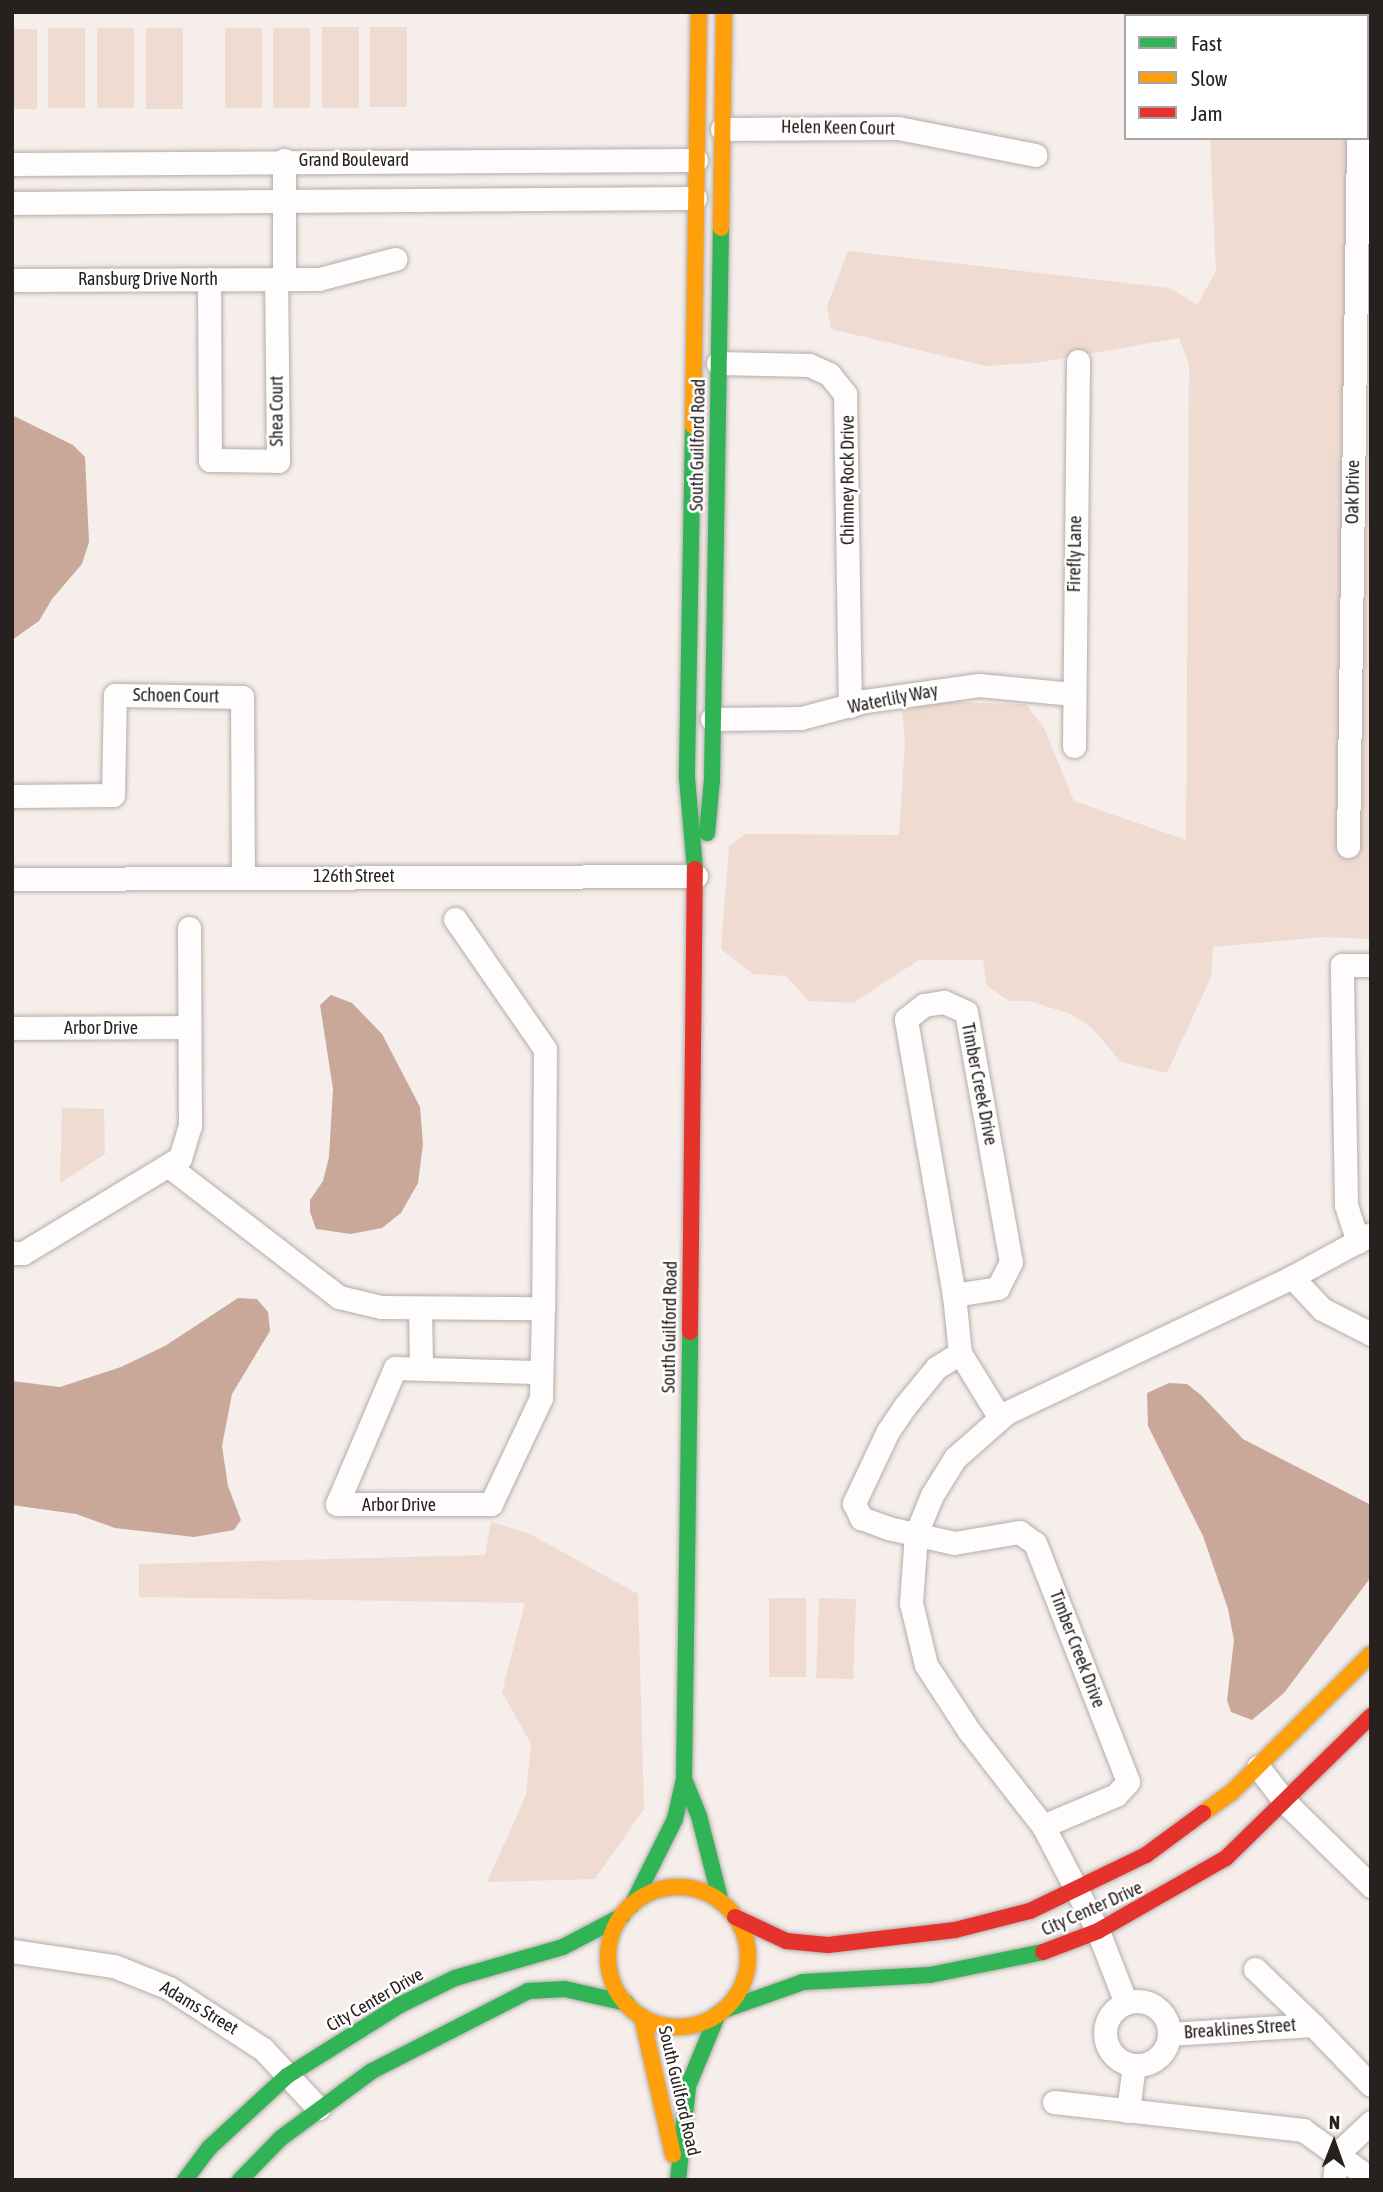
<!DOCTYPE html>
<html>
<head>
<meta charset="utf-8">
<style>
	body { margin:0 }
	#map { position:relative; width:1383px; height:2192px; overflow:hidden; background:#f6eeea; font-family:"Asap Condensed",sans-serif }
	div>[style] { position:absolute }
	.green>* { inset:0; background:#efdbd1; transform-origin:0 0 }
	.water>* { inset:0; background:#c9a899 }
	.roads { filter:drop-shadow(0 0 2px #b3adaa) drop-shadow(0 0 2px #b3adaa) }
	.street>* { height:23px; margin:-11.5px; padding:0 11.5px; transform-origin:11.5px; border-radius:11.5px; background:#fefcfc }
	.street>.ring { margin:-11.5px; padding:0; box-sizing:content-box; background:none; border:23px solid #fefcfc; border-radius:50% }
	.fast>* { height:16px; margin:-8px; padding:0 8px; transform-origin:8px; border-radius:8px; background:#30b455 }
	.slow>* { height:16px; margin:-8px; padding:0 8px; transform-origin:8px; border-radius:8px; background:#ff9f0a }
	.slow>.ring { margin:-8px; padding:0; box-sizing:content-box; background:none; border:16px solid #ff9f0a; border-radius:50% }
	.jam>* { height:16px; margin:-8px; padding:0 8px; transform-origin:8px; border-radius:8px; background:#e5322d }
	span { translate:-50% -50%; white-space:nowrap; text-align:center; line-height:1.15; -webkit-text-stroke:5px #fff; paint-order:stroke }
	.street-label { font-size:18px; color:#26201e }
	.frame { position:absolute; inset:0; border:14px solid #26201e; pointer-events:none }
	.legend { position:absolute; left:1124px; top:14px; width:245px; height:126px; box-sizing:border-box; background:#fff; border:2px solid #a8a6a5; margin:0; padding:9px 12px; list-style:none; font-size:21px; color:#26201e }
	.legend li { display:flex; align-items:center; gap:14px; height:35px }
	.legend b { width:35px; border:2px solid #a8a6a5 }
	.north { position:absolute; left:1299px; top:2108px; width:70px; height:70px; -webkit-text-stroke:5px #fff; paint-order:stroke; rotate:1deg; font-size:19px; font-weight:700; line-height:28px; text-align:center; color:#26201e }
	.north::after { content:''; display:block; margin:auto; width:24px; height:32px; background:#26201e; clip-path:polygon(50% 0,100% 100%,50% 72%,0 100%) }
</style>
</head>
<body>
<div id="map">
	<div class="green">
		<div style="left:322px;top:27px;width:37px;height:81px"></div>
		<div style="left:370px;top:27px;width:37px;height:80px"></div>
		<div style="left:48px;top:28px;width:37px;height:80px"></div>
		<div style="left:97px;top:28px;width:37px;height:80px"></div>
		<div style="left:183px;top:28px;width:81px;height:37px;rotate:90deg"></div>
		<div style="left:225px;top:28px;width:37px;height:80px"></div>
		<div style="left:273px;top:28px;width:37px;height:80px"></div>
		<div style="left:12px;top:29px;width:25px;height:80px"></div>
		<div style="clip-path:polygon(1210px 138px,1365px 138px,1371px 145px,1371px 939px,1324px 937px,1213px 947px,1211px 977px,1167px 1073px,1121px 1062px,1092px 1028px,1071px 1014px,1029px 1001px,1009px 1001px,987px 986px,983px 960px,919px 960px,853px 1003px,809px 1001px,786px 976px,753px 974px,721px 949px,729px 846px,745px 834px,899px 835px,905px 742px,902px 711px,941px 702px,1026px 704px,1044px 728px,1074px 801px,1186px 840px,1189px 364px,1179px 338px,1036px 363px,986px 366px,831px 329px,827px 306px,848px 251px,1170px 288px,1197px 305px,1216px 271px)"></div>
		<div style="clip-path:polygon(62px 1108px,104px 1109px,105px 1154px,60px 1183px)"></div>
		<div style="clip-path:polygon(491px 1522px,528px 1533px,638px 1594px,644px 1809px,595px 1879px,487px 1882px,526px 1795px,531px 1744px,502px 1692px,525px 1603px,139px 1597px,139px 1564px,485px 1555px)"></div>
		<div style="left:769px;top:1598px;width:37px;height:79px"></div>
		<div style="left:819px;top:1598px;width:37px;height:80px;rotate:2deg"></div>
	</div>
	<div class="water">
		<div style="clip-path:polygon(12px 415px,73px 445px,85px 457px,89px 542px,82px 564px,52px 599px,39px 621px,12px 640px)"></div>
		<div style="clip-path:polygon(331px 995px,352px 1003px,382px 1034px,420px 1107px,423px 1144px,418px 1183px,401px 1213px,382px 1228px,351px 1234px,316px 1229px,310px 1212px,310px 1200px,323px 1181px,329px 1157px,333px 1089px,320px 1005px)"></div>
		<div style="clip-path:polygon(238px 1298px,257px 1299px,268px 1312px,270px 1331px,232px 1394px,222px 1446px,228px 1486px,241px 1520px,234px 1530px,194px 1537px,115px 1528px,76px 1514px,12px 1505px,12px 1381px,60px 1387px,121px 1367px,165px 1346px)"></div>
		<div style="clip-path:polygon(1169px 1383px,1187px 1384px,1201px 1395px,1243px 1439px,1371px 1505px,1371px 1577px,1284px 1693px,1252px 1720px,1231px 1712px,1227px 1700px,1234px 1640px,1228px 1609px,1203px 1536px,1148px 1426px,1147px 1393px)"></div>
	</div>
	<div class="roads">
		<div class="street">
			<div style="left:1367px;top:77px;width:13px;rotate:-72deg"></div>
			<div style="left:722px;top:129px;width:176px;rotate:-0.3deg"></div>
			<div style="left:898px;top:128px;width:140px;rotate:11.1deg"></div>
			<div style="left:284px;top:160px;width:118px;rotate:90deg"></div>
			<div style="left:12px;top:164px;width:684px;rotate:-0.34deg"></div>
			<div style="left:12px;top:203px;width:683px;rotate:-0.42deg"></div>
			<div style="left:209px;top:279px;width:181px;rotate:89.7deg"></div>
			<div style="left:210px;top:460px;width:68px;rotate:0.8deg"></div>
			<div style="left:278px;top:461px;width:182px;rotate:-90.6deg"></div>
			<div style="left:12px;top:280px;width:307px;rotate:-0.2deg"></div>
			<div style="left:319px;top:279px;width:79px;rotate:-14.7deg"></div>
			<div style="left:718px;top:363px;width:91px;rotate:1.3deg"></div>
			<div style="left:809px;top:365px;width:22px;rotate:24deg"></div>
			<div style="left:829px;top:374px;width:26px;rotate:51deg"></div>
			<div style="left:845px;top:394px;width:312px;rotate:89.1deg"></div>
			<div style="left:712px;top:719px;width:89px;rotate:-0.6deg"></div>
			<div style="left:801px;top:718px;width:66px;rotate:-14.9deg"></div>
			<div style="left:865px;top:701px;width:115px;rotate:-8deg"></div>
			<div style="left:979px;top:685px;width:94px;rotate:5.5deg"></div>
			<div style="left:1074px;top:746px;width:385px;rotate:-89.4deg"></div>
			<div style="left:12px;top:796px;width:101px;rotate:-0.6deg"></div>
			<div style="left:113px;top:795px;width:100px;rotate:-88.9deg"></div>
			<div style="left:115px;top:695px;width:127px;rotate:0.9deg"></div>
			<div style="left:242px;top:697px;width:180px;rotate:89.7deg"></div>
			<div style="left:1348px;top:846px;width:708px;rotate:-89.19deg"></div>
			<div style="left:12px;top:879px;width:684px;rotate:-0.25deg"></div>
			<div style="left:455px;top:919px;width:158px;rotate:55.3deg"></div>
			<div style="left:545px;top:1049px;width:259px;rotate:90.4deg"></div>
			<div style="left:543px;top:1308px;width:90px;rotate:91.3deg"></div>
			<div style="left:541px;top:1398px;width:117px;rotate:115.3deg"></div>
			<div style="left:491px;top:1504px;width:154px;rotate:180deg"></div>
			<div style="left:337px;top:1504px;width:148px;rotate:-66.9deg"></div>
			<div style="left:395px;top:1368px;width:146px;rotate:1.6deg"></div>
			<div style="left:944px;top:1002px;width:24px;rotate:24deg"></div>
			<div style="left:966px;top:1012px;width:254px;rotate:79.8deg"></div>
			<div style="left:1011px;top:1262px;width:29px;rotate:117deg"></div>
			<div style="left:998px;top:1288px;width:45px;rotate:171deg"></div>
			<div style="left:954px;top:1295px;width:280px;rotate:-99.9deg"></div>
			<div style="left:906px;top:1019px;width:23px;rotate:-38deg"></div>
			<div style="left:924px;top:1005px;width:20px;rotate:-9deg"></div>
			<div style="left:12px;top:1028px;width:177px;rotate:-0.3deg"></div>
			<div style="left:170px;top:1167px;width:213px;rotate:37.6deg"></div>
			<div style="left:339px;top:1297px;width:43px;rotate:13.4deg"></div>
			<div style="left:381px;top:1307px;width:162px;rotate:0.4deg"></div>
			<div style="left:1358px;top:1242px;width:39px;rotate:-108deg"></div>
			<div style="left:1346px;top:1205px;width:240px;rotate:-91deg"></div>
			<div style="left:1342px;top:965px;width:29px"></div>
			<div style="left:12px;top:1253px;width:11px"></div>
			<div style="left:23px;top:1253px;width:184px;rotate:-31.2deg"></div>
			<div style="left:180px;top:1158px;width:34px;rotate:-73deg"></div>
			<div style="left:190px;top:1126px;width:198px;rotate:-90.3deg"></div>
			<div style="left:1292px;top:1277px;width:44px;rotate:46.8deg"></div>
			<div style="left:1322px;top:1309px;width:55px;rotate:27deg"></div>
			<div style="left:954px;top:1295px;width:58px;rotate:84.1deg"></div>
			<div style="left:960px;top:1353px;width:76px;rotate:58.4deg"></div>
			<div style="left:420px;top:1308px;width:60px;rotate:89deg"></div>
			<div style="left:960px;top:1353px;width:28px;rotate:148deg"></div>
			<div style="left:936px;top:1368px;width:49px;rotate:129.2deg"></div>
			<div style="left:905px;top:1406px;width:30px;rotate:124deg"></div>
			<div style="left:888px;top:1431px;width:80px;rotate:115.3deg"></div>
			<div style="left:854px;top:1503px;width:17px;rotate:65deg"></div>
			<div style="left:861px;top:1518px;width:29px;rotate:20deg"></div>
			<div style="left:888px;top:1528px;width:68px;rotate:12.8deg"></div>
			<div style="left:954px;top:1543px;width:66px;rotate:-9.6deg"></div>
			<div style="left:1019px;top:1532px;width:19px;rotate:35deg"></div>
			<div style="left:1035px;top:1543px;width:256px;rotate:68.7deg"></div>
			<div style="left:1128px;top:1782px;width:18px;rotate:133deg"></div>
			<div style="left:1116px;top:1795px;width:79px;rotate:157deg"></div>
			<div style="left:1258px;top:1767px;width:46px;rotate:52.1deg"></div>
			<div style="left:1286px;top:1803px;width:119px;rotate:44.3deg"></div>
			<div style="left:12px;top:1951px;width:103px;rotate:8.4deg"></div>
			<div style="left:114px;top:1966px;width:59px;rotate:21.8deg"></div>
			<div style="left:169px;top:1988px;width:112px;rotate:33deg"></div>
			<div style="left:263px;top:2049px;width:81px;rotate:47deg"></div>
			<div style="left:1255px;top:1969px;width:81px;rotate:44deg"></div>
			<div class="ring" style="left:1105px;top:2001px;width:41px;height:41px"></div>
			<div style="left:1126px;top:2003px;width:77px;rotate:-111.3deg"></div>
			<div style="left:1098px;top:1931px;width:119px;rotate:-117.6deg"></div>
			<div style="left:1043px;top:1826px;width:120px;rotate:-127.9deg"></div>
			<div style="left:969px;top:1731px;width:79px;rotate:-123.1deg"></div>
			<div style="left:926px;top:1665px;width:64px;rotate:-103.6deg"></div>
			<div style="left:911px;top:1603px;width:69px;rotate:-85.9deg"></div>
			<div style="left:916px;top:1534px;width:42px;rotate:-67.7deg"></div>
			<div style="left:932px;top:1495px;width:44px;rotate:-58.1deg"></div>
			<div style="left:955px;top:1458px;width:68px;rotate:-41.4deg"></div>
			<div style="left:1006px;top:1413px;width:317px;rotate:-25.4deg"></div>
			<div style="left:1292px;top:1277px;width:90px;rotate:-28.6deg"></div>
			<div style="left:1169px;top:2034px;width:144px;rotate:-3.6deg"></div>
			<div style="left:1313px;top:2025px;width:83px;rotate:46deg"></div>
			<div style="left:1054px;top:2102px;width:251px;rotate:6.4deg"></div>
			<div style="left:1303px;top:2130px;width:84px;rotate:35.8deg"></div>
			<div style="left:1128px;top:2111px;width:46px;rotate:-82.6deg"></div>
			<div style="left:1334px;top:2180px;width:26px;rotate:-83deg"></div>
			<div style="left:1337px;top:2154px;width:47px;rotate:-43.3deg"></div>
		</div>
		<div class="fast">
			<div style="left:693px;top:426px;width:352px;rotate:91deg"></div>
			<div style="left:687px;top:778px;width:91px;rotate:85deg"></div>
			<div style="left:707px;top:833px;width:53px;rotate:-84.6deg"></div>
			<div style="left:712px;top:780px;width:552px;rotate:-89.07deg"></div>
			<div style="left:684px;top:1779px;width:40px;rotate:68deg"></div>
			<div style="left:699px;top:1816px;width:89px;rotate:75.7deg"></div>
			<div style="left:632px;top:1905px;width:96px;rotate:-63.4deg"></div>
			<div style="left:675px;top:1819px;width:41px;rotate:-77.3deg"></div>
			<div style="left:684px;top:1779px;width:447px;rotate:-89.2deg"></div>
			<div style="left:724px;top:2010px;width:84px;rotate:-19.5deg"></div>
			<div style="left:803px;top:1982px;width:127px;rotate:-3.2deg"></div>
			<div style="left:930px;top:1975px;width:115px;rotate:-11.5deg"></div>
			<div style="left:185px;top:2180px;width:40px;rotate:-53deg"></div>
			<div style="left:209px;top:2148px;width:106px;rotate:-42.7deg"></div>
			<div style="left:287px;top:2076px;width:133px;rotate:-32.1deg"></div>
			<div style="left:400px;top:2005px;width:61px;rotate:-26.1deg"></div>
			<div style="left:455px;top:1978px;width:112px;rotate:-16deg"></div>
			<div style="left:563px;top:1947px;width:67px;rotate:-27.7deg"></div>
			<div style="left:240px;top:2180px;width:59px;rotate:-45.7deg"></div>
			<div style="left:281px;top:2138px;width:113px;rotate:-36.4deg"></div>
			<div style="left:372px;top:2071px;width:175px;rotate:-27.1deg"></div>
			<div style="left:528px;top:1991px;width:37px;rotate:-3deg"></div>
			<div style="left:565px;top:1989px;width:63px;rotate:12.9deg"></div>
			<div style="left:678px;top:2180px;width:95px;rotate:-83.9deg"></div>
			<div style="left:688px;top:2086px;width:78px;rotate:-67.4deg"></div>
		</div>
		<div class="slow">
			<div style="left:721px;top:228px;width:216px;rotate:-89.2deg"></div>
			<div style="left:693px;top:426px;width:414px;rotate:-89.2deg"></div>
			<div style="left:1203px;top:1813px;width:34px;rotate:-36deg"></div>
			<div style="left:1231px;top:1793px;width:197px;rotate:-44.8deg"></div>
			<div class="ring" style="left:608px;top:1887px;width:124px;height:124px"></div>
			<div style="left:642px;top:2017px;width:141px;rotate:77.3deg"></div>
		</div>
		<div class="jam">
			<div style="left:690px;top:1332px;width:463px;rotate:-89.4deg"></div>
			<div style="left:735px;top:1917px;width:56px;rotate:25.2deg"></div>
			<div style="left:786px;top:1941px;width:42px;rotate:5.4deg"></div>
			<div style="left:828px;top:1945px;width:128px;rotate:-6.7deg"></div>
			<div style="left:955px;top:1930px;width:77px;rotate:-14.2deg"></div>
			<div style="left:1030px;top:1911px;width:129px;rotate:-25.8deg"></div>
			<div style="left:1146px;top:1855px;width:71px;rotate:-36.4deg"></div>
			<div style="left:1043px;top:1952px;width:59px;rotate:-20.9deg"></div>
			<div style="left:1098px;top:1931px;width:147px;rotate:-29.7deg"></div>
			<div style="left:1226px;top:1858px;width:203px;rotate:-44.4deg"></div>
		</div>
	</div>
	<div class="street-label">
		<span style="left:838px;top:128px;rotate:1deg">Helen Keen Court</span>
		<span style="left:354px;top:160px">Grand Boulevard</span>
		<span style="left:148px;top:279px">Ransburg Drive North</span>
		<span style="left:277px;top:411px;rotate:-90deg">Shea Court</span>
		<span style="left:698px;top:445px;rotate:-89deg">South Guilford Road</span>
		<span style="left:848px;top:480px;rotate:-90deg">Chimney Rock Drive</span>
		<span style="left:1353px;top:492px;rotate:-89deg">Oak Drive</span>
		<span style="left:1075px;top:554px;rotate:-89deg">Firefly Lane</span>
		<span style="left:176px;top:696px;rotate:1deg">Schoen Court</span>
		<span style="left:893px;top:699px;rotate:-11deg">Waterlily Way</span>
		<span style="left:354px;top:876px">126th Street</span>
		<span style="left:101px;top:1028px">Arbor Drive</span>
		<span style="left:979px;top:1084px;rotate:79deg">Timber Creek Drive</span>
		<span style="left:670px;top:1327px;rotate:-89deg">South Guilford Road</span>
		<span style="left:399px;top:1505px">Arbor Drive</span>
		<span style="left:1077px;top:1649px;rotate:69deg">Timber Creek Drive</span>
		<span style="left:1092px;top:1909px;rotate:-24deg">City Center Drive</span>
		<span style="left:375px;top:2000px;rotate:-30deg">City Center Drive</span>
		<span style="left:199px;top:2008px;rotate:31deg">Adams Street</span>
		<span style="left:1240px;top:2029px;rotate:-4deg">Breaklines Street</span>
		<span style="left:679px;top:2091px;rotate:77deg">South Guilford Road</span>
	</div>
	<div class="frame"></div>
	<ul class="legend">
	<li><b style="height:9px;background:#30b455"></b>Fast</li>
	<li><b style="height:9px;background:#ff9f0a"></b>Slow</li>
	<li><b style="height:9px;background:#e5322d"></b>Jam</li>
	</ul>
	<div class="north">N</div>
</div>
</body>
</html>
